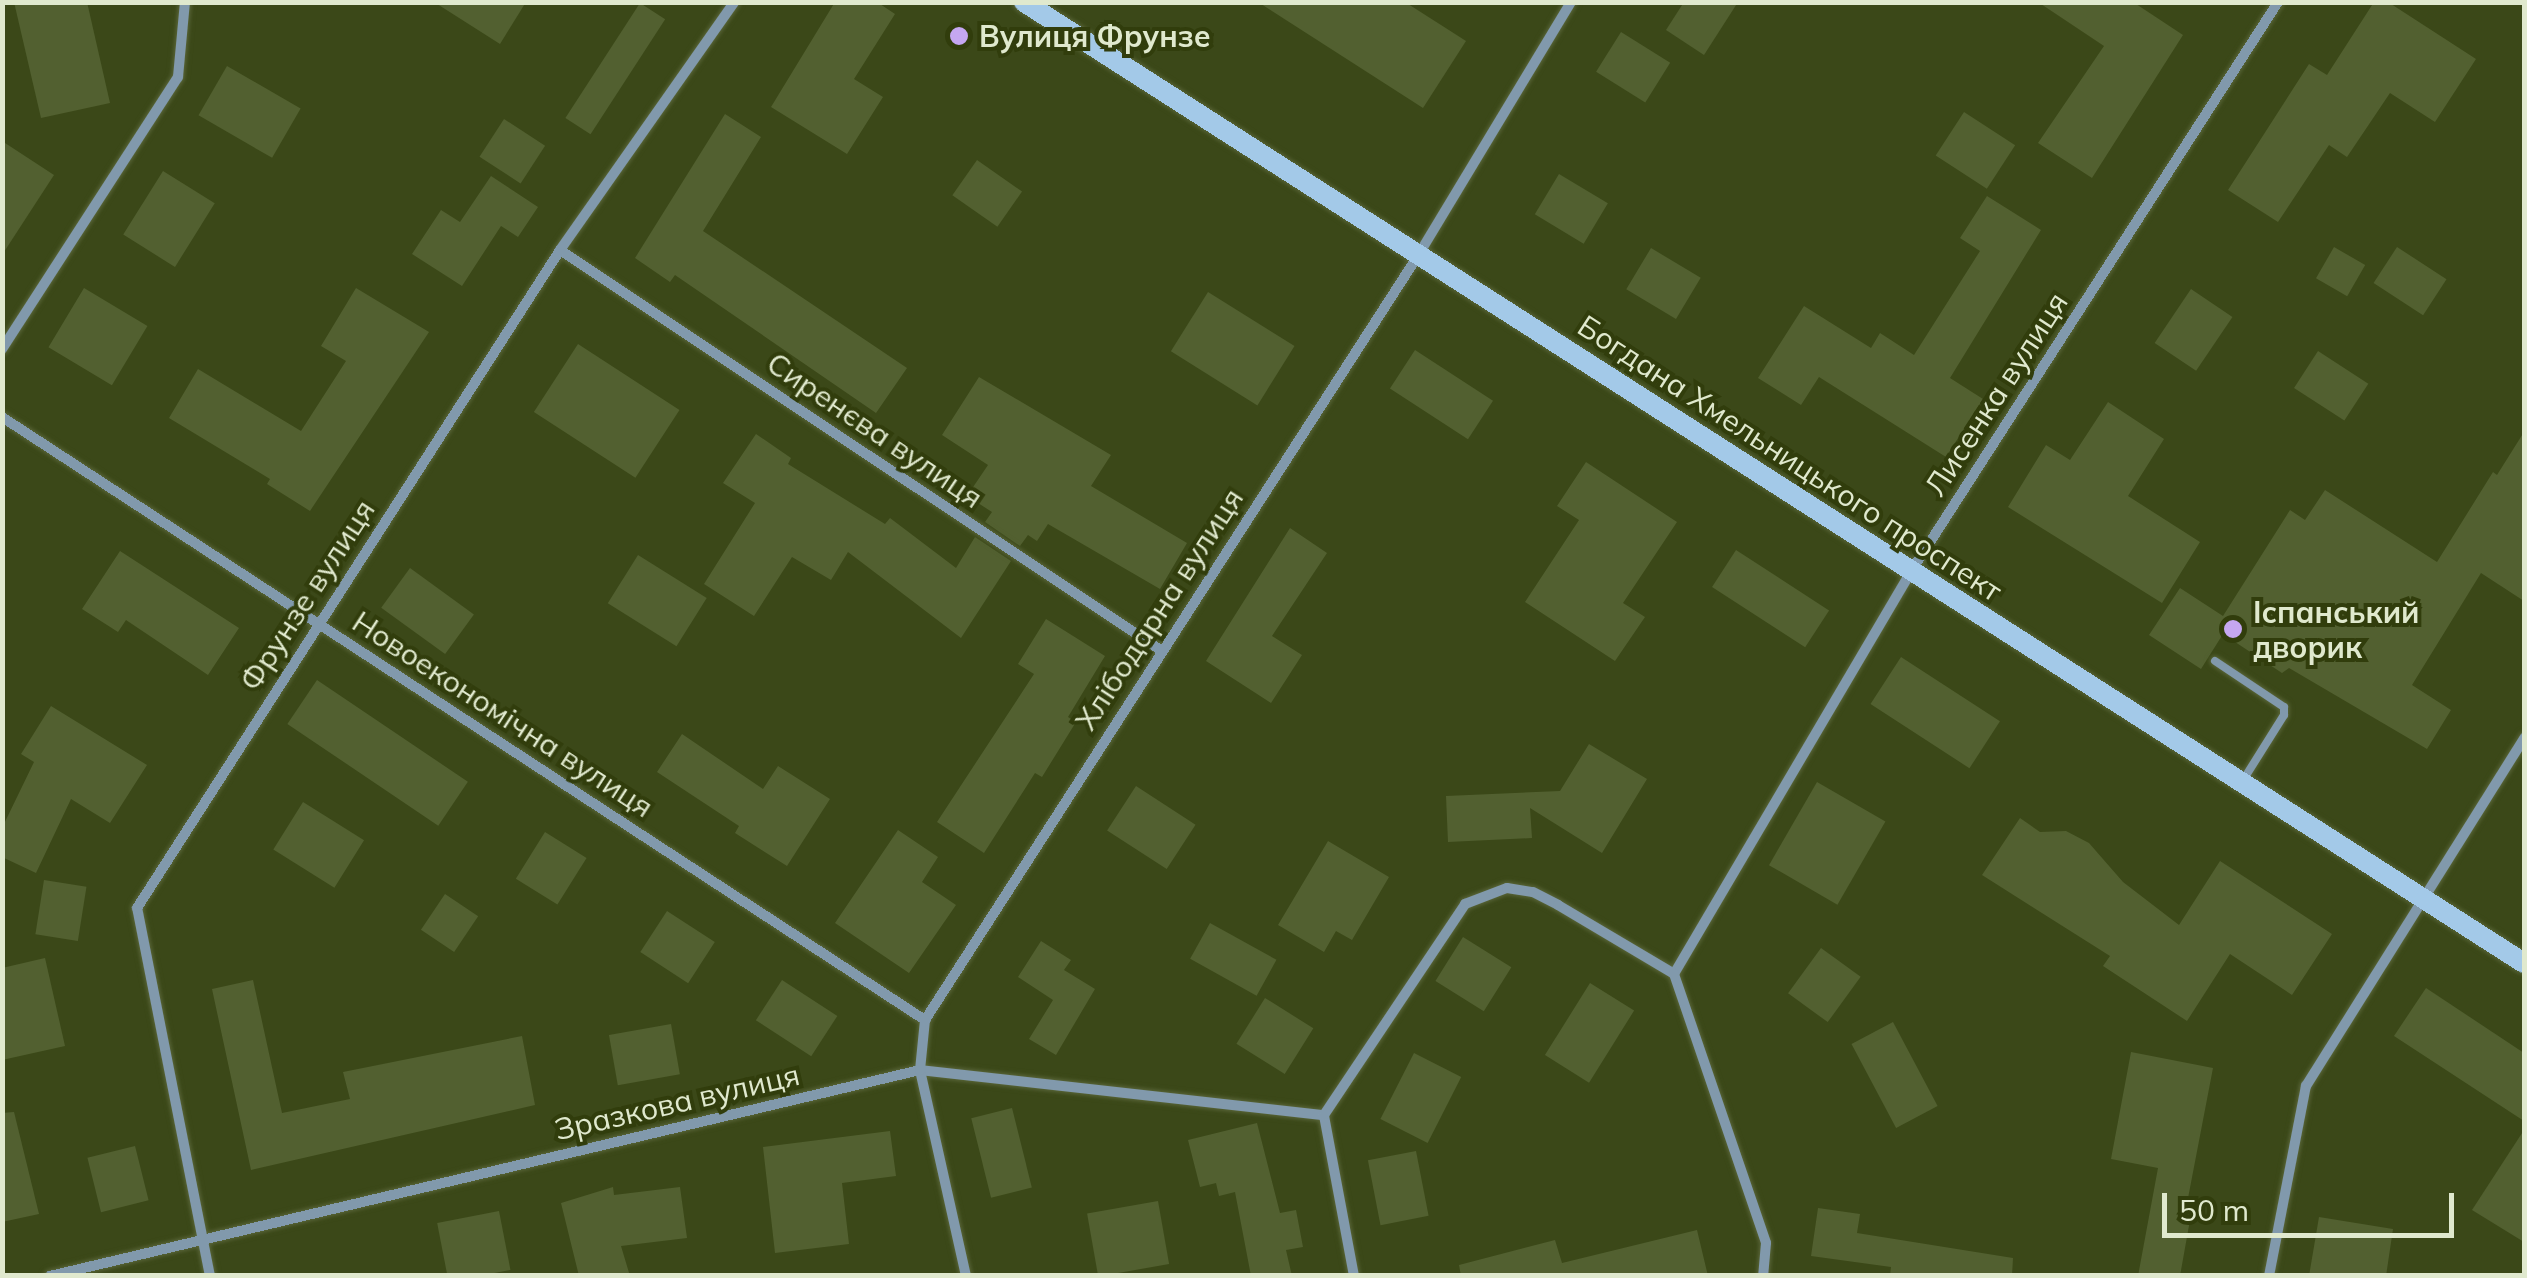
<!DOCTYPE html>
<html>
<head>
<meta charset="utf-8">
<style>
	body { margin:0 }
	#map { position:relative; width:2527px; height:1278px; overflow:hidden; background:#3b4818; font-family:Mulish,sans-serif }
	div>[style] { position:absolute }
	.building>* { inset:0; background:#526030; transform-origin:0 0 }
	.roads { filter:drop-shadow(0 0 2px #596539) drop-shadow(0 0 2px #596539) }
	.service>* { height:8px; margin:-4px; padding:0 4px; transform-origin:4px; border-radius:4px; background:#8199ac }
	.minor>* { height:10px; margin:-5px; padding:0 5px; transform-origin:5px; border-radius:5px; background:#8199ac }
	.secondary>* { height:20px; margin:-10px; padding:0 10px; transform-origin:10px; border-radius:10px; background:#a3c9e8 }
	.dots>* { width:28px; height:28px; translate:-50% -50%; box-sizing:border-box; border:5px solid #313d0c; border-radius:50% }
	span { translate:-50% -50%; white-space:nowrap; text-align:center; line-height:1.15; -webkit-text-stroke:8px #313d0c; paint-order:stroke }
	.poi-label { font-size:30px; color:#e0e9ce; font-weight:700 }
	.left { translate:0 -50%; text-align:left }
	.street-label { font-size:30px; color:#e0e9ce }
	.frame { position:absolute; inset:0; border:5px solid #e0e9ce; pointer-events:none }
	.scale { position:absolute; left:2162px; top:1193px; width:292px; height:45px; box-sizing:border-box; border:5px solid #e0e9ce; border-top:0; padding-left:12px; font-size:30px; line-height:35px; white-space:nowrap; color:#e0e9ce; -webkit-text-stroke:8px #313d0c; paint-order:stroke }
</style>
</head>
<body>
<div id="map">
	<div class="building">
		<div style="clip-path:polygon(14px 2px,87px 2px,110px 103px,41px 118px)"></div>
		<div style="clip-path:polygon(434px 2px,526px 2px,500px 44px)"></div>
		<div style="clip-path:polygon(835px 2px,877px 2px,895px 14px,854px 79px,883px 97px,847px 154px,771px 107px)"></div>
		<div style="clip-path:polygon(1258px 2px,1405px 2px,1466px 41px,1423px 108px)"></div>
		<div style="clip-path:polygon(1684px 2px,1738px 2px,1704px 55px,1666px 30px)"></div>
		<div style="clip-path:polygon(2038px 2px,2133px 2px,2183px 35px,2092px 178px,2038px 143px,2104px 46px)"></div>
		<div style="clip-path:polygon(2374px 2px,2388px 2px,2476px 59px,2435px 122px,2390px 93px,2347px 157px,2329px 145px,2278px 222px,2228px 190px,2309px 64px,2327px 75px)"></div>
		<div style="left:640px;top:3px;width:30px;height:137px;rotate:33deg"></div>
		<div style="left:1621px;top:32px;width:58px;height:47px;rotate:32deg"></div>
		<div style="left:227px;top:66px;width:85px;height:57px;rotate:30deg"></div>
		<div style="left:1964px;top:112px;width:61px;height:52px;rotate:33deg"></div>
		<div style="clip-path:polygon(725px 114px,761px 137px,703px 231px,907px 368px,876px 413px,675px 275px,670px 282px,635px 258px)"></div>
		<div style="left:504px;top:119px;width:49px;height:45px;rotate:33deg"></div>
		<div style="clip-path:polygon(2px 141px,54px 175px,2px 255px)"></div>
		<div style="left:977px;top:160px;width:55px;height:43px;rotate:35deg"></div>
		<div style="left:163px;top:171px;width:61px;height:75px;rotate:32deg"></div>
		<div style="left:1559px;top:174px;width:57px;height:47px;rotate:31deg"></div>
		<div style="clip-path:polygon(491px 176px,538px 207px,518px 237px,501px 226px,462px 286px,412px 254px,441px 210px,460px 222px)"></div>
		<div style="clip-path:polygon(1987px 196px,2041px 230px,1950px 378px,1983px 399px,1946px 457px,1819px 377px,1801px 405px,1758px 378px,1804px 306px,1871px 348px,1880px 333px,1914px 355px,1980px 251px,1960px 238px)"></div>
		<div style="left:2334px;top:247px;width:36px;height:36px;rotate:30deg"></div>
		<div style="left:2397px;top:247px;width:59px;height:43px;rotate:33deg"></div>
		<div style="left:1651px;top:248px;width:58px;height:48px;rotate:31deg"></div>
		<div style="left:84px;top:288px;width:74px;height:69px;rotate:31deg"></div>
		<div style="clip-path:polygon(356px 288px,429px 332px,310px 511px,267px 484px,270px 479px,169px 418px,198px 369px,301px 431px,346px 361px,321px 346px)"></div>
		<div style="left:2191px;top:289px;width:50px;height:65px;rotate:34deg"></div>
		<div style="left:1208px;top:292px;width:102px;height:70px;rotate:32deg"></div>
		<div style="left:578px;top:344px;width:121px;height:81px;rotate:33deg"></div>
		<div style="left:1415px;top:350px;width:93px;height:46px;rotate:33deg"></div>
		<div style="left:2318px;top:351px;width:60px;height:44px;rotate:33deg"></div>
		<div style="clip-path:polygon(979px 377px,1111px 455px,1091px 486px,1187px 543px,1160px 589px,1048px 524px,1037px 541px,1028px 535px,1020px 546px,985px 522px,992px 512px,967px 496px,988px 465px,942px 435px)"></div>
		<div style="clip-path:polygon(2108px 402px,2164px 439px,2128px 496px,2200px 542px,2162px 603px,2008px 507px,2046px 445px,2070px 460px)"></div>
		<div style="clip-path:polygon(2524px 432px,2524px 601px,2481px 573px,2412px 685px,2451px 710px,2427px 749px,2289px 668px,2282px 673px,2223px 634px,2201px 669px,2149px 635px,2180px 588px,2223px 616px,2290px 510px,2305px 520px,2325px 490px,2437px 562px,2493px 472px,2497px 475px)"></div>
		<div style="clip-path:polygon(756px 434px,791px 458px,788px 464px,885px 524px,890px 518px,956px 568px,975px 537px,1011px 561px,961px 638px,848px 552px,831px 580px,792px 557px,754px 616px,704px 584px,755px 503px,723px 483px)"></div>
		<div style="clip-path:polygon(1586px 462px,1677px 522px,1623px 603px,1645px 617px,1615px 661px,1525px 602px,1579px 520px,1557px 506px)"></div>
		<div style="clip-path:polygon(1290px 528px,1327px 553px,1272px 636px,1302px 655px,1271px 703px,1206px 661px)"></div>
		<div style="left:1736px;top:550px;width:111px;height:44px;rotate:33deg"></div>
		<div style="clip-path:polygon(120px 551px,239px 628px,208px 675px,126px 620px,118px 632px,82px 609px)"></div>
		<div style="left:638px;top:555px;width:81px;height:57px;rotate:32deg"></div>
		<div style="left:410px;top:568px;width:79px;height:49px;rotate:36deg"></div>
		<div style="clip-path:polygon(1046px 619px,1105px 656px,1068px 717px,1076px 722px,1042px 777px,1035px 773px,984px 853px,937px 822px,1034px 674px,1018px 664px)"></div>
		<div style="left:1901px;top:657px;width:118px;height:56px;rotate:33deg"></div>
		<div style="left:317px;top:680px;width:182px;height:53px;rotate:34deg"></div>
		<div style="clip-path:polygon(51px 706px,147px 765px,110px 823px,71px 799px,36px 873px,2px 857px,2px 828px,34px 762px,21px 754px)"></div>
		<div style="clip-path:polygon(682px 734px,763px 789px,778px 766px,830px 799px,787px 866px,735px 833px,739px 826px,657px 772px)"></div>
		<div style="clip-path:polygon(1589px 744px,1647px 779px,1602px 853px,1530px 808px,1532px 838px,1448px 842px,1446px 796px,1560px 791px)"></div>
		<div style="left:1817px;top:782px;width:79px;height:96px;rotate:30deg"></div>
		<div style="left:1136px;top:786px;width:71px;height:53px;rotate:33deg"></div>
		<div style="left:303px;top:802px;width:72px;height:56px;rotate:32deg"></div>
		<div style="clip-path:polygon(2020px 818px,2040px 832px,2066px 831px,2089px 843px,2123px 882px,2179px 925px,2220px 861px,2332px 934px,2292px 995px,2230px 954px,2187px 1021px,2103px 966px,2110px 956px,1982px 875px)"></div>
		<div style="clip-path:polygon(898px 830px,938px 857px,922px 882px,956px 905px,909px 973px,835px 923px)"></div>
		<div style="left:545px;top:832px;width:49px;height:55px;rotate:32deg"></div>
		<div style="clip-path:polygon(1328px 841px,1389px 877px,1352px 940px,1336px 931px,1324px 952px,1278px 925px)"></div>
		<div style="left:44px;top:880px;width:43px;height:55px;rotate:9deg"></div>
		<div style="left:445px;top:894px;width:40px;height:43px;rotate:34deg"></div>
		<div style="left:667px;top:911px;width:57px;height:49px;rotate:33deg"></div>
		<div style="left:1210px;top:923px;width:76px;height:41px;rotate:29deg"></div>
		<div style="left:1463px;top:937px;width:57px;height:52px;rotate:32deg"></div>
		<div style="clip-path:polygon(1041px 941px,1071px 960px,1064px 970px,1095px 989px,1056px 1055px,1029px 1039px,1053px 1000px,1018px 977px)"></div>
		<div style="left:1821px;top:948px;width:49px;height:56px;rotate:36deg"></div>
		<div style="clip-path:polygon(45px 958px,65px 1046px,2px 1060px,2px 968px)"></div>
		<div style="clip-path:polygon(253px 980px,282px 1113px,350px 1099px,343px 1072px,522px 1036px,535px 1105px,251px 1170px,212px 989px)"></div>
		<div style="left:782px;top:980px;width:66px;height:48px;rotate:33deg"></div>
		<div style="left:1590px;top:983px;width:52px;height:85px;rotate:32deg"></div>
		<div style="clip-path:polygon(2426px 988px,2524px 1053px,2524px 1121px,2394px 1036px)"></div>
		<div style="left:1265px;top:998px;width:57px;height:54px;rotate:32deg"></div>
		<div style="left:1893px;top:1022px;width:95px;height:47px;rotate:62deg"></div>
		<div style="left:671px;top:1024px;width:51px;height:63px;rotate:80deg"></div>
		<div style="clip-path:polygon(2131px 1052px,2213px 1068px,2184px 1219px,2190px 1220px,2180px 1276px,2138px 1276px,2158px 1168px,2111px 1159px)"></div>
		<div style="left:1414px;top:1053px;width:53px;height:74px;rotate:27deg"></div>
		<div style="left:1012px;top:1108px;width:82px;height:42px;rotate:76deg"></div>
		<div style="clip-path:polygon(14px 1112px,39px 1214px,2px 1222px,2px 1113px)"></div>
		<div style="clip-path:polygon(1257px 1123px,1280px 1213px,1296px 1210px,1303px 1247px,1286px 1250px,1292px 1276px,1251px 1276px,1235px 1192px,1219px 1196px,1216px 1183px,1200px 1187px,1188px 1140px)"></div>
		<div style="clip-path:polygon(2524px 1130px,2524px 1242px,2472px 1210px)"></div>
		<div style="clip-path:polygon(890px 1131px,896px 1176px,842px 1183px,849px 1244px,775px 1253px,763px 1147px)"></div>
		<div style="left:135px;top:1146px;width:56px;height:49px;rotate:76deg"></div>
		<div style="left:1416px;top:1151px;width:66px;height:49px;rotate:79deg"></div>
		<div style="clip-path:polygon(613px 1187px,614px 1195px,680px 1187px,687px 1238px,621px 1246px,630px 1276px,579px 1276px,561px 1203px)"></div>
		<div style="left:1158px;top:1201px;width:64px;height:72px;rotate:80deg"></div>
		<div style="clip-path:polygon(1818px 1208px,1860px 1214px,1857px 1233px,2013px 1258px,2012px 1276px,1890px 1276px,1891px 1267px,1811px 1256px)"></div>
		<div style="left:499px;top:1211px;width:60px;height:63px;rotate:79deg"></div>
		<div style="clip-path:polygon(2319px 1217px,2393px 1229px,2386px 1276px,2309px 1276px)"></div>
		<div style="clip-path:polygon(1697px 1230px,1708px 1276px,1461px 1276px,1459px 1265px,1555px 1240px,1562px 1263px)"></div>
	</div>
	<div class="roads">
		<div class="service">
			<div style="left:2215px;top:661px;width:83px;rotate:33.7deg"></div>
			<div style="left:2284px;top:707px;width:8px;rotate:90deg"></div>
			<div style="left:2284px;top:715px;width:79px;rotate:122.1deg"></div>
		</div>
		<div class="minor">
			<div style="left:560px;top:250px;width:723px;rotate:33.67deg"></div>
			<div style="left:2px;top:349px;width:324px;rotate:-57.1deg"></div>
			<div style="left:178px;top:77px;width:75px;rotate:-84.7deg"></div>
			<div style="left:2px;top:417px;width:1103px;rotate:33.16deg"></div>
			<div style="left:1674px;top:974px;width:469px;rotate:-59.5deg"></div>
			<div style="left:1912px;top:570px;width:676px;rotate:-57.2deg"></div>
			<div style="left:50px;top:1276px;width:894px;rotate:-13.32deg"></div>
			<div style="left:920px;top:1070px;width:406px;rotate:6.4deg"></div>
			<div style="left:210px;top:1276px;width:375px;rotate:-101.2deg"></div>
			<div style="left:137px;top:908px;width:782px;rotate:-57.26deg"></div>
			<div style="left:560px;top:250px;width:303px;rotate:-54.9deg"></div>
			<div style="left:966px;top:1276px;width:211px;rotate:-102.6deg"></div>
			<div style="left:920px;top:1070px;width:50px;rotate:-84.3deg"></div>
			<div style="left:925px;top:1020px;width:911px;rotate:-57.18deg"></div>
			<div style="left:1419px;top:254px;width:294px;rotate:-58.9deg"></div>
			<div style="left:1354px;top:1276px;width:164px;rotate:-100.6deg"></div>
			<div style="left:1324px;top:1115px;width:254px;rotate:-56.2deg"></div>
			<div style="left:1465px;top:904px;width:45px;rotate:-20.9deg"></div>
			<div style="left:1507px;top:888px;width:26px;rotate:9deg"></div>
			<div style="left:1533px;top:892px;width:28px;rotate:27deg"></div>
			<div style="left:1558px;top:905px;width:135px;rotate:30.7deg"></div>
			<div style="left:1674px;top:974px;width:284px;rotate:71.1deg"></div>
			<div style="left:1766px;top:1243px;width:33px;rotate:95deg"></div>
			<div style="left:2269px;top:1276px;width:194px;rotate:-79deg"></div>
			<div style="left:2306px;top:1086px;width:411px;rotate:-57.9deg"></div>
		</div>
		<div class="secondary">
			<div style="left:1024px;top:2px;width:1781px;rotate:32.65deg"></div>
		</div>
	</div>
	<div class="dots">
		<div style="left:959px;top:36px;background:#c5a7f1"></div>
		<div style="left:2233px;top:629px;background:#c5a7f1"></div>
	</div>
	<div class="poi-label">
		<span class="left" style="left:979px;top:36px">Вулиця Фрунзе</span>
		<span class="left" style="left:2253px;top:629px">Іспанський<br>дворик</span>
	</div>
	<div class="street-label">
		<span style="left:1996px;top:394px;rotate:-57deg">Лисенка вулиця</span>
		<span style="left:875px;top:430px;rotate:34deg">Сиренєва вулиця</span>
		<span style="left:1790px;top:458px;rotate:33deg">Богдана Хмельницького проспект</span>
		<span style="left:307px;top:595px;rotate:-57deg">Фрунзе вулиця</span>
		<span style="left:1159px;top:609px;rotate:-57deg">Хлібодарна вулиця</span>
		<span style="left:503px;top:714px;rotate:33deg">Новоекономічна вулиця</span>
		<span style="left:677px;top:1102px;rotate:-13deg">Зразкова вулиця</span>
	</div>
	<div class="frame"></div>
	<div class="scale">50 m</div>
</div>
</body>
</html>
